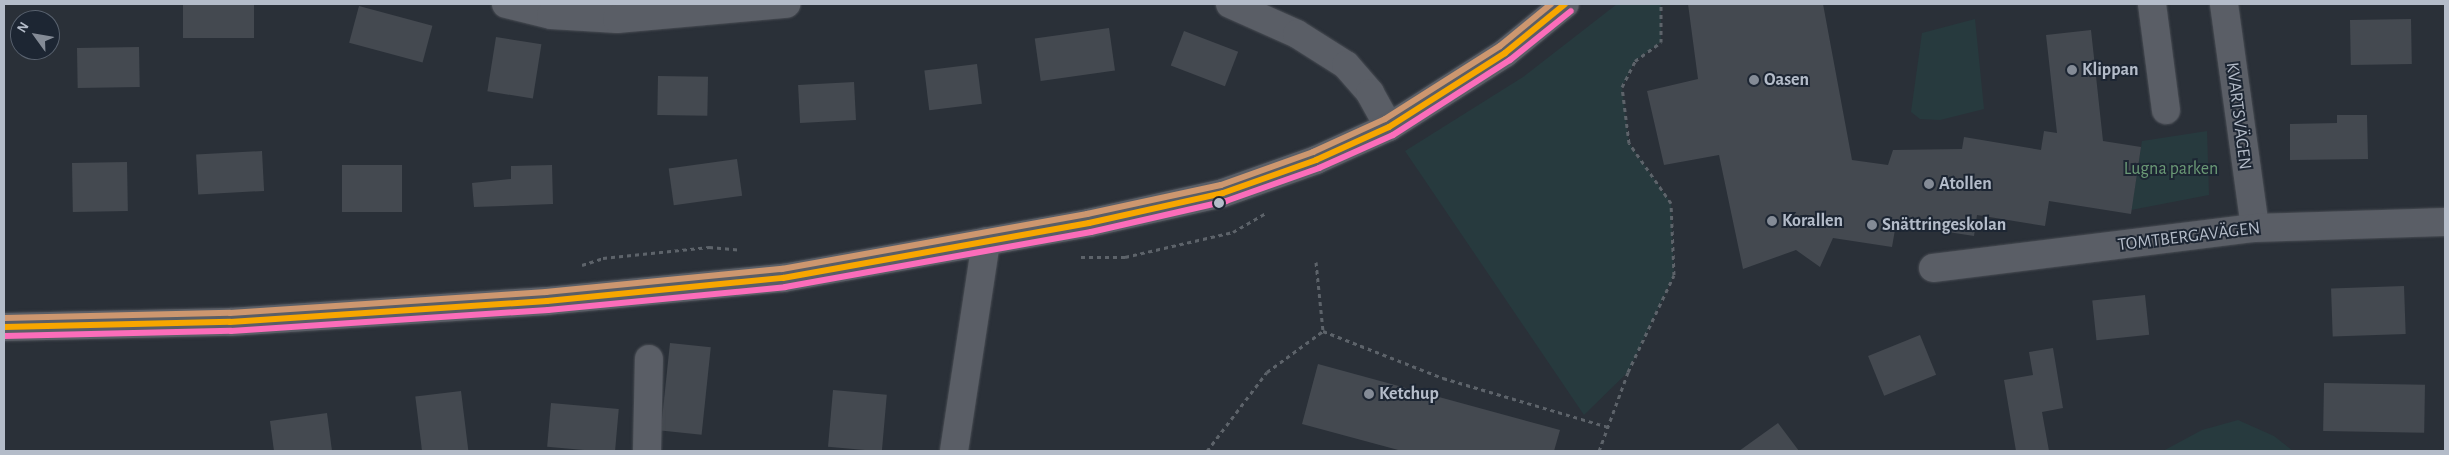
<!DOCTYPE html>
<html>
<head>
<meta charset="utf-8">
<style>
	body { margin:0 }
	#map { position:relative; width:2449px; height:455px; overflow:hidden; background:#2a3038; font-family:"Alegreya Sans",sans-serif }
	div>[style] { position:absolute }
	.green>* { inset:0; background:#273a3e }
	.building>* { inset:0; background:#444950; transform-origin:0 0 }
	.path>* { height:3px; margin-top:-1.5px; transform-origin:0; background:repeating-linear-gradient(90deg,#5d636a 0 4px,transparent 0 8px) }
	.roads { filter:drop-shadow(0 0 1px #484c53) drop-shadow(0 0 1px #484c53) }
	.minor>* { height:28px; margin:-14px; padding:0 14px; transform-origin:14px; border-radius:14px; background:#5a5e66 }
	.bus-1>* { height:6px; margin:-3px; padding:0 3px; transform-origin:3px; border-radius:3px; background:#f7a600 }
	.bus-2>* { height:6px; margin:-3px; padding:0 3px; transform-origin:3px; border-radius:3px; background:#fb6dba }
	.bus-3>* { height:6px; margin:-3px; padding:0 3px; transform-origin:3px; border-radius:3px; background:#cd976f }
	.dots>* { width:14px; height:14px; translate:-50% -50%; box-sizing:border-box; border:2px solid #1d2633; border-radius:50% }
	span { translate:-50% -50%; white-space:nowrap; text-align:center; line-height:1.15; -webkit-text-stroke:4px #1d2633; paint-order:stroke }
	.poi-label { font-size:18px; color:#b4bcc9; font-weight:700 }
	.left { translate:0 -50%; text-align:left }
	.street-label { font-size:18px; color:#b4bcc9 }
	.park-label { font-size:18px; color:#6b9a76 }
	.frame { position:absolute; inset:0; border:5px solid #b4bcc9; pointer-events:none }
	.north { position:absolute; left:10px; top:10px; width:50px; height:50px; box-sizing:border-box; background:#1d2633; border:1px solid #59626f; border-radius:50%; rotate:302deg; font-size:14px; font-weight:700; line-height:20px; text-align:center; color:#b4bcc9 }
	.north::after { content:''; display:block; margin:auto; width:18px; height:22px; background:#848b96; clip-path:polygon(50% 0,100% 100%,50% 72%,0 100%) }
</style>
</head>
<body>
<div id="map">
	<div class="green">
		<div style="clip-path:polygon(1617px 4px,1661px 4px,1661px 42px,1635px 61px,1622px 87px,1629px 143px,1671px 203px,1674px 275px,1628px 372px,1584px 415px,1405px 151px,1523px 77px)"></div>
		<div style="clip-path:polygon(1975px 19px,1984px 109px,1940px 120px,1920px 119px,1911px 112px,1922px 33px)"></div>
		<div style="clip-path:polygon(2207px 131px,2209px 195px,2131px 210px,2142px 141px)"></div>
		<div style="clip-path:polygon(2238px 420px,2274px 436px,2293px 451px,2163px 451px,2202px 430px)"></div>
	</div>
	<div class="building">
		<div style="left:183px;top:4px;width:71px;height:34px"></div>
		<div style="clip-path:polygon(1688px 4px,1823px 4px,1852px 160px,1888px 165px,1893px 150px,1962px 149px,1964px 137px,2041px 150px,2044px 131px,2057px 133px,2046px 35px,2091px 30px,2103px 141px,2141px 147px,2131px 214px,2049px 201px,2045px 226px,1977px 215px,1974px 236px,1896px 224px,1892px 247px,1833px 238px,1820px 267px,1796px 250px,1743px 269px,1719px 155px,1664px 165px,1647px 91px,1698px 79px)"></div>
		<div style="left:359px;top:6px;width:76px;height:38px;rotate:15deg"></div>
		<div style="left:2411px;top:19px;width:45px;height:61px;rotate:89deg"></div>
		<div style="left:1109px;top:28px;width:43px;height:75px;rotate:82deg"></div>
		<div style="left:1184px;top:31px;width:58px;height:37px;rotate:21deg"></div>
		<div style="left:496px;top:37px;width:46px;height:55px;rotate:9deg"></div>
		<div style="left:139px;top:47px;width:40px;height:62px;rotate:89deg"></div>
		<div style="left:977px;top:64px;width:40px;height:53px;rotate:83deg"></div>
		<div style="left:658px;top:76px;width:50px;height:39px;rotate:1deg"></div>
		<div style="left:854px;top:82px;width:38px;height:56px;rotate:87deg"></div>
		<div style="clip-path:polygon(2337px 115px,2367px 115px,2368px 159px,2290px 160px,2290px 124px,2337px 123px)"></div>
		<div style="left:262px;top:151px;width:40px;height:66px;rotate:87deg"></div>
		<div style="left:737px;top:159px;width:37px;height:69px;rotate:82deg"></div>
		<div style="left:127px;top:162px;width:49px;height:55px;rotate:89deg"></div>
		<div style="left:402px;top:165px;width:47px;height:60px;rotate:90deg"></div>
		<div style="clip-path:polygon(552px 165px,553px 204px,474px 207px,472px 183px,511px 179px,511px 166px)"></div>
		<div style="left:2404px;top:286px;width:48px;height:73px;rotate:88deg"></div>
		<div style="left:2145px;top:295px;width:40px;height:53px;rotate:84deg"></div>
		<div style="left:1920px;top:335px;width:43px;height:56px;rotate:68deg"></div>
		<div style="left:670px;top:343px;width:41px;height:88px;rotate:6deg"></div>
		<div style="clip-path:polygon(2053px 348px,2063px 408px,2042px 412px,2049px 451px,2016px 451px,2004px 380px,2033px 375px,2029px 352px)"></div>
		<div style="clip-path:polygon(1318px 364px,1560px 430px,1554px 451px,1402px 451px,1302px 424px)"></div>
		<div style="left:2324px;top:383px;width:101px;height:48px;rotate:1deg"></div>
		<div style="left:833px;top:390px;width:54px;height:57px;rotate:5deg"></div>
		<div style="left:461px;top:391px;width:60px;height:46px;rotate:83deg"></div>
		<div style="left:551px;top:403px;width:68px;height:44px;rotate:5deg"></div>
		<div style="clip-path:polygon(327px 413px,332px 451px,274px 451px,270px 421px)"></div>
		<div style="clip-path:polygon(1778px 423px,1799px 451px,1739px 451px)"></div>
	</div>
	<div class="path">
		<div style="left:1081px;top:257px;width:44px"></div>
		<div style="left:1125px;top:257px;width:111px;rotate:-13deg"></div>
		<div style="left:1233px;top:232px;width:39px;rotate:-30deg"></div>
		<div style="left:1316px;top:262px;width:69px;rotate:84.2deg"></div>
		<div style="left:1323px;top:331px;width:129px;rotate:21.4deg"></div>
		<div style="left:1443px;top:378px;width:172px;rotate:16.5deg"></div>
		<div style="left:582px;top:265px;width:22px;rotate:-18deg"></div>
		<div style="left:603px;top:258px;width:107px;rotate:-5.9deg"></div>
		<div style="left:709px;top:247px;width:32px;rotate:5deg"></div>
		<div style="left:1207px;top:451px;width:99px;rotate:-52.8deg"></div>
		<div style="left:1267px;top:372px;width:69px;rotate:-36.2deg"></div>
		<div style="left:1599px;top:451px;width:84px;rotate:-69.8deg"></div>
		<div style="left:1628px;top:372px;width:107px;rotate:-64.6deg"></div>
		<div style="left:1674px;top:275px;width:72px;rotate:-92.4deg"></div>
		<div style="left:1671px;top:203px;width:73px;rotate:-125deg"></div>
		<div style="left:1629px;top:143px;width:56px;rotate:-97.1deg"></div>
		<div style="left:1622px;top:87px;width:29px;rotate:-63deg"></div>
		<div style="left:1635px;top:61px;width:32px;rotate:-36deg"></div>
		<div style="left:1661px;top:42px;width:38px;rotate:-90deg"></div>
	</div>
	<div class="roads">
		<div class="minor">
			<div style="left:506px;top:4px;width:46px;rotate:13.7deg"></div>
			<div style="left:551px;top:15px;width:66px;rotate:3.5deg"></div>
			<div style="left:617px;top:19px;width:170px;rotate:-5.1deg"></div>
			<div style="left:1230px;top:4px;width:73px;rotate:24.1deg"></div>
			<div style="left:1297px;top:34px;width:58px;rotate:32.3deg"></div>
			<div style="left:1346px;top:65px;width:37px;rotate:49deg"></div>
			<div style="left:1370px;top:93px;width:39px;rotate:61deg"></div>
			<div style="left:2152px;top:4px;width:107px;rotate:82.5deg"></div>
			<div style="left:2224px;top:4px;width:226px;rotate:82.1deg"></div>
			<div style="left:1933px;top:268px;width:324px;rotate:-7.1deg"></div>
			<div style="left:2255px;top:228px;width:190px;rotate:-1.8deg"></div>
			<div style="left:4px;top:327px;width:226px;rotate:-1.3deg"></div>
			<div style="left:230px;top:322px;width:318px;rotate:-3.8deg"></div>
			<div style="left:547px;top:301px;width:237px;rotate:-5.6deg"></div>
			<div style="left:783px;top:278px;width:311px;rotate:-10.2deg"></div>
			<div style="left:1089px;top:223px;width:137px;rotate:-12.6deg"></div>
			<div style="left:1223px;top:193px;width:99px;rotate:-19.5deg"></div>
			<div style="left:1316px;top:160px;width:80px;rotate:-24.3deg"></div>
			<div style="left:1389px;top:127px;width:138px;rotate:-32.5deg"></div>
			<div style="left:1505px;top:53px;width:77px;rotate:-39.2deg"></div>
			<div style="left:647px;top:451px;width:92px;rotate:-88.8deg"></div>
			<div style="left:954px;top:451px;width:212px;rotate:-81.3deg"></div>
		</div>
	</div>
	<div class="bus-1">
		<div style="left:4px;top:327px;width:226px;rotate:-1.3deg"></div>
		<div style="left:230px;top:322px;width:318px;rotate:-3.8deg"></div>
		<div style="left:547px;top:301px;width:237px;rotate:-5.6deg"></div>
		<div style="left:783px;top:278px;width:311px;rotate:-10.2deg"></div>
		<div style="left:1089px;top:223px;width:137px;rotate:-12.6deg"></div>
		<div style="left:1223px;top:193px;width:99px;rotate:-19.5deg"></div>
		<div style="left:1316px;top:160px;width:80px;rotate:-24.3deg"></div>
		<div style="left:1389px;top:127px;width:138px;rotate:-32.5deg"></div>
		<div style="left:1505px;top:53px;width:77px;rotate:-39.2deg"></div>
	</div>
	<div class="bus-2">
		<div style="left:4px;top:336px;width:227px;rotate:-1.3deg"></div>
		<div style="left:231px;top:331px;width:318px;rotate:-3.8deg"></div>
		<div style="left:548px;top:310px;width:238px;rotate:-5.5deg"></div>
		<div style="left:785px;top:287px;width:311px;rotate:-10.2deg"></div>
		<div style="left:1091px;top:232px;width:139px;rotate:-12.9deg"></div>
		<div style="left:1226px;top:201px;width:99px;rotate:-19.5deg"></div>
		<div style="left:1319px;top:168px;width:81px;rotate:-24deg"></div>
		<div style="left:1393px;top:135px;width:139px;rotate:-32.7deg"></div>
		<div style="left:1510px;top:60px;width:78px;rotate:-38.8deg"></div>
	</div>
	<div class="bus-3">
		<div style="left:4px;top:318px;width:226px;rotate:-1.3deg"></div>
		<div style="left:230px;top:313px;width:317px;rotate:-3.8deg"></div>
		<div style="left:546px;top:292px;width:237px;rotate:-5.6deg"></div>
		<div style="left:782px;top:269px;width:310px;rotate:-10.2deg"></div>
		<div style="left:1087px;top:214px;width:137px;rotate:-12.2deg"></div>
		<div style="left:1221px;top:185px;width:98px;rotate:-19.7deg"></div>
		<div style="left:1313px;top:152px;width:79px;rotate:-24.6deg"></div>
		<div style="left:1385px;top:119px;width:136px;rotate:-32.4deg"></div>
		<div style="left:1500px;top:46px;width:66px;rotate:-39.5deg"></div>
	</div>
	<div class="dots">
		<div style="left:2072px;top:70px;background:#848b96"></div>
		<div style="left:1754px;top:80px;background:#848b96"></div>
		<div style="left:1929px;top:184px;background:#848b96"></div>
		<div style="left:1219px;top:203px;background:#b4bcc9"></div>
		<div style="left:1772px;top:221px;background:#848b96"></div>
		<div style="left:1872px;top:225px;background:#848b96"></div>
		<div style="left:1369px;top:394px;background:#848b96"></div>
	</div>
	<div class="poi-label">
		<span class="left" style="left:2082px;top:70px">Klippan</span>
		<span class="left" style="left:1764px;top:80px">Oasen</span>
		<span class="left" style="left:1939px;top:184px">Atollen</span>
		<span class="left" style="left:1782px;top:221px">Korallen</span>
		<span class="left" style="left:1882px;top:225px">Snättringeskolan</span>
		<span class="left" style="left:1379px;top:394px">Ketchup</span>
	</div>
	<div class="street-label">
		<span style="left:2238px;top:116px;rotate:83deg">KVARTSVÄGEN</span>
		<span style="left:2189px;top:237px;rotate:-7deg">TOMTBERGAVÄGEN</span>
	</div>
	<div class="park-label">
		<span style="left:2171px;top:169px">Lugna parken</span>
	</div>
	<div class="frame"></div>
	<div class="north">N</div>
</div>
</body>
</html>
